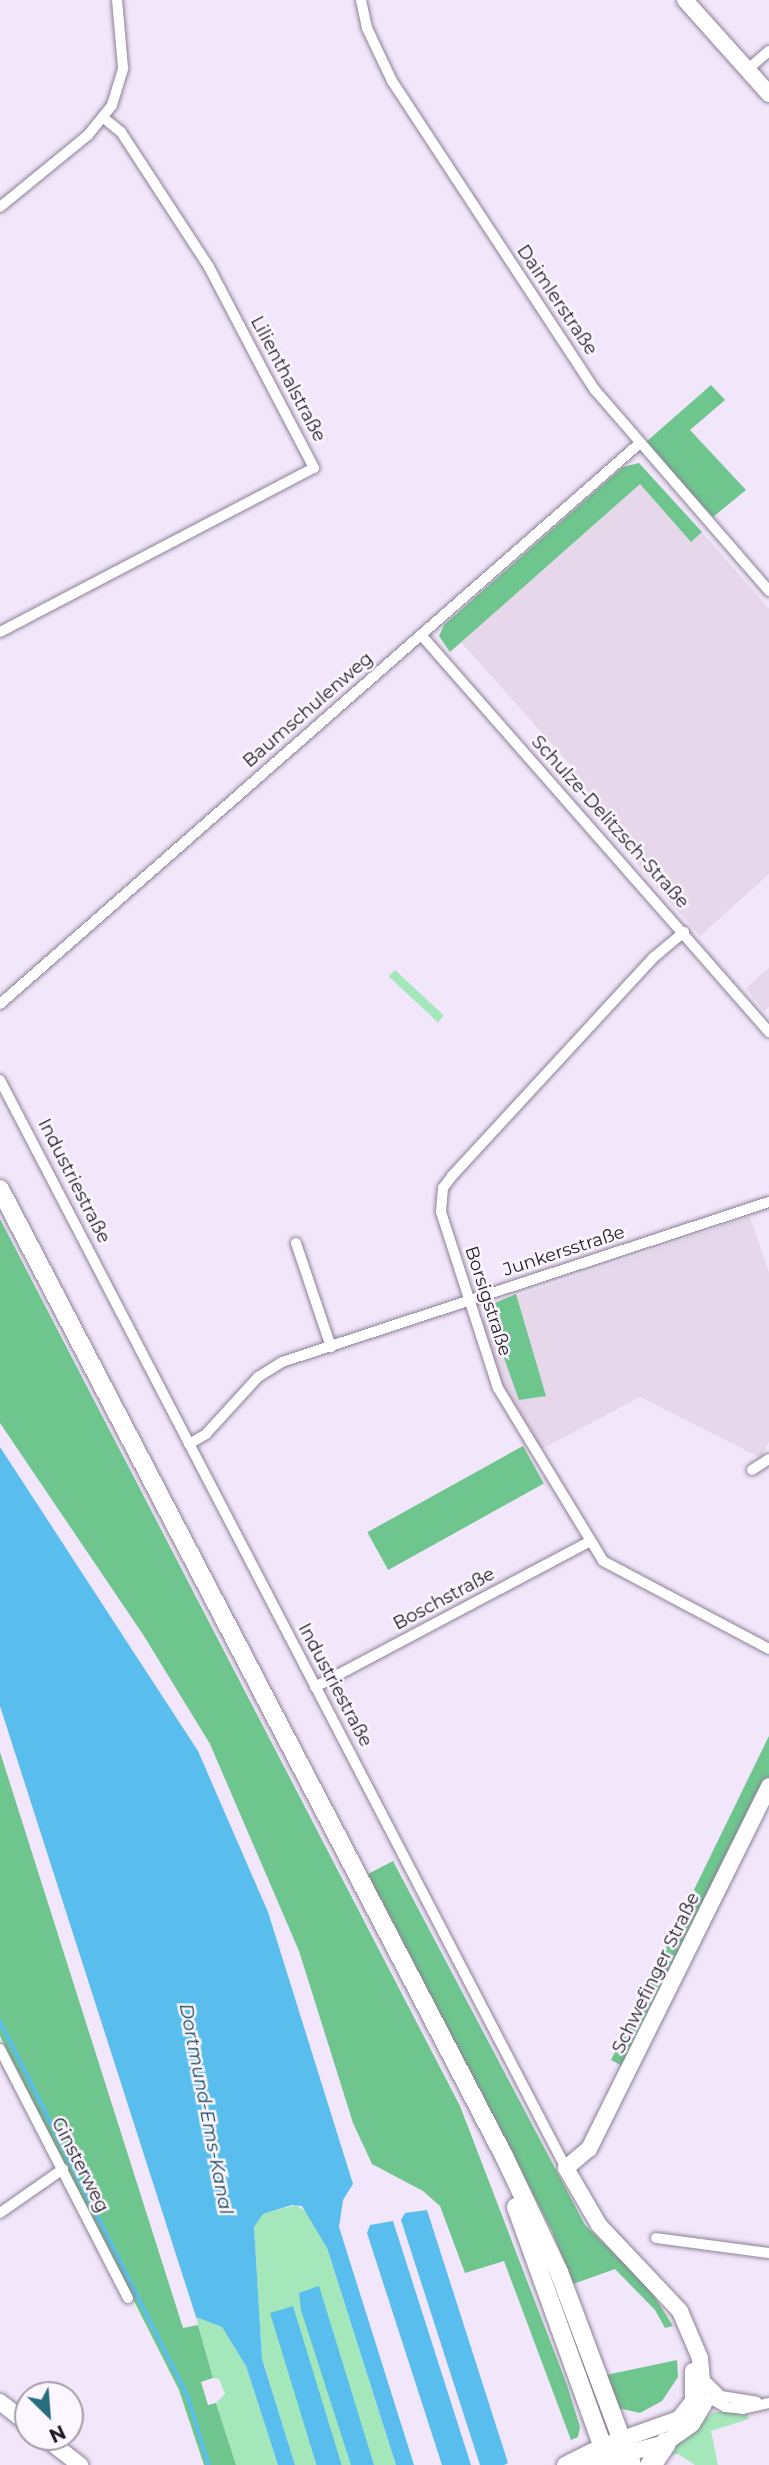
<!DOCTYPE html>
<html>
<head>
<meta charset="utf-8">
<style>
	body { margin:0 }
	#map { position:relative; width:769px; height:2465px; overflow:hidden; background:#f2e6fb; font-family:Montserrat,sans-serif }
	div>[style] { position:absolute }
	.industrial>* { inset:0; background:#e6d7ea }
	.green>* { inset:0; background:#a3e7ba; transform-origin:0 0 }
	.forest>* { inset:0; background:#6ec58e; transform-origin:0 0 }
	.water>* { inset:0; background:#59beee; transform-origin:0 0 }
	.stream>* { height:3.5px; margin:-1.75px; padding:0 1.75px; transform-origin:1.75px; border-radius:1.75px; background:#59beee }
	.roads { filter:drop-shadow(0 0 2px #8c8194) drop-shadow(0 0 2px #8c8194) }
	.street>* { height:10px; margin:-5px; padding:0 5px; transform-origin:5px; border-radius:5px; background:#fff }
	.secondary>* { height:16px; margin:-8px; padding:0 8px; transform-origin:8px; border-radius:8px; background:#fff }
	.primary>* { height:18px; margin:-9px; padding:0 9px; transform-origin:9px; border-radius:9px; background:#fff }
	.highway>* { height:21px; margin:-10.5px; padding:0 10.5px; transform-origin:10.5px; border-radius:10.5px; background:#fff }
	span { translate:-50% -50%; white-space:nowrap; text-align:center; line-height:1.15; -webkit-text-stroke:5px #fbf6ff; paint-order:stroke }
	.street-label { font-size:18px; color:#1f1b22 }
	.water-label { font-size:19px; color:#1d485d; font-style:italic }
	.north { position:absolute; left:14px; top:2381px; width:70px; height:70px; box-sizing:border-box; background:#fbf6ff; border:2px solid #a39ea7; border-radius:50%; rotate:155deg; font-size:19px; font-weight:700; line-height:28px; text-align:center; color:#1f1b22 }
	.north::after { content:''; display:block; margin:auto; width:24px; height:32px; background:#276c7c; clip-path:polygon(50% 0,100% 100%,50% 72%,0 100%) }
</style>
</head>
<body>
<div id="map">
	<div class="industrial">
		<div style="clip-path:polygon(640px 484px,691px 542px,702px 532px,769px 609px,769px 874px,700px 936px,592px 813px,600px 805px,572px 774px,575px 770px,461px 642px)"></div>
		<div style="clip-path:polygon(769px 968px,769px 1007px,764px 1011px,746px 988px)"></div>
		<div style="clip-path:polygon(750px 1217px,769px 1273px,769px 1441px,761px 1458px,640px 1397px,540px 1450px,504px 1389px,482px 1324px,490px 1305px)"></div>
	</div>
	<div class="green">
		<div style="left:395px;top:970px;width:67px;height:9px;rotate:43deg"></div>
		<div style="clip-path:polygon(296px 2205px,308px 2213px,323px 2236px,396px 2465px,295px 2465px,262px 2359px,254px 2227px,263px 2214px)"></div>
		<div style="clip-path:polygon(196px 2317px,222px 2327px,246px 2366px,278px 2465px,236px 2465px,216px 2403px,225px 2394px,219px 2379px,213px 2378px)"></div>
		<div style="clip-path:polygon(714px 2412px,747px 2412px,749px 2419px,711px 2431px,718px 2465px,695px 2465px,678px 2454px,657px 2457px)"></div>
	</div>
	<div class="forest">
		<div style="clip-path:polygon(711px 385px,725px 400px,690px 430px,746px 490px,713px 517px,646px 442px)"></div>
		<div style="clip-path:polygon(639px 463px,702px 532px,691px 542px,640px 484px,450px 652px,439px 636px,444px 625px,623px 467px)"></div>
		<div style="clip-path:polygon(0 1219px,460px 2106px,567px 2385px,580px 2427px,578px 2437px,571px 2440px,504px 2261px,465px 2273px,440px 2206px,423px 2191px,372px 2164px,353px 2123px,299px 1951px,210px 1744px,144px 1636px,0 1423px)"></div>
		<div style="clip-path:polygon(516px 1294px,546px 1396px,519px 1400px,492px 1324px,484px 1317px,490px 1305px)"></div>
		<div style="left:523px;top:1446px;width:43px;height:178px;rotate:61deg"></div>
		<div style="clip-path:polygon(769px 1736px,769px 1777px,624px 2067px,611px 2060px)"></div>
		<div style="clip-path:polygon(0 1752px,183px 2328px,198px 2325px,213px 2378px,201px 2382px,208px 2405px,216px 2403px,236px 2465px,204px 2465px,179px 2390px,0 2036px)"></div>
		<div style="clip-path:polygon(393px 1861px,585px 2225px,649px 2288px,673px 2326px,665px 2328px,655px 2310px,615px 2269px,573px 2284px,552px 2231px,368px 1874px)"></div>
		<div style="clip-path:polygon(677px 2360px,678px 2377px,662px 2401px,640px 2413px,618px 2408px,606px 2375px)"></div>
	</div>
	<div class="water">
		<div style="clip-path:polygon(0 1447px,198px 1751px,268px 1912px,353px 2184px,343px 2200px,339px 2227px,414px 2465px,396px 2465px,327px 2248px,302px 2206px,292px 2205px,263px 2214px,254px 2227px,262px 2359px,295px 2465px,278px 2465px,246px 2366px,222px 2327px,196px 2317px,0 1706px)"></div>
		<div style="clip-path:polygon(427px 2210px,508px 2463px,504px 2465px,480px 2465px,401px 2220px,405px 2213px)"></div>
		<div style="clip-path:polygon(393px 2221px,471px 2465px,442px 2465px,367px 2233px,370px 2225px)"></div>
		<div style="clip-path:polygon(319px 2286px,374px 2465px,351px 2465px,301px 2310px,299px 2293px)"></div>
		<div style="left:293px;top:2306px;width:167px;height:24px;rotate:73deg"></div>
	</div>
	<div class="stream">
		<div style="left:0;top:2021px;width:419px;rotate:63.4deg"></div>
		<div style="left:188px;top:2396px;width:72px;rotate:73.1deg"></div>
	</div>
	<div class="roads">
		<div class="street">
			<div style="left:361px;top:0;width:29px;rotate:78deg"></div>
			<div style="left:367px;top:28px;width:59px;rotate:64.7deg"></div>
			<div style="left:392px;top:81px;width:370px;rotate:56.7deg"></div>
			<div style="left:595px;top:390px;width:266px;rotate:49.1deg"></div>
			<div style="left:747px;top:70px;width:29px;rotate:-41deg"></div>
			<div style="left:0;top:207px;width:114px;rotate:-39.3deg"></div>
			<div style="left:88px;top:135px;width:38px;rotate:-51deg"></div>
			<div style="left:112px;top:105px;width:39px;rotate:-73deg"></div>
			<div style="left:123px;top:68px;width:68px;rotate:-95deg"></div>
			<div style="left:0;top:632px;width:354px;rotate:-27.6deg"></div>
			<div style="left:314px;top:468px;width:227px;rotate:-117.6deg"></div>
			<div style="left:209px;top:267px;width:161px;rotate:-123.1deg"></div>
			<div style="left:121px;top:132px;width:22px;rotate:-141deg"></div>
			<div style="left:422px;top:636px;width:527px;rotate:48.77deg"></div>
			<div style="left:684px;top:932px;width:39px;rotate:140deg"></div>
			<div style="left:654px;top:957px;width:298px;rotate:132.7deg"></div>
			<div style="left:452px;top:1176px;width:15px;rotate:127deg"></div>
			<div style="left:443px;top:1188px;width:24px;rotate:95deg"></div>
			<div style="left:441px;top:1212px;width:185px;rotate:72.1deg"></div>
			<div style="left:498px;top:1388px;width:202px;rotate:58.7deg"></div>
			<div style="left:603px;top:1561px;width:188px;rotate:27.9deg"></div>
			<div style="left:0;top:1004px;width:851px;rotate:-41.24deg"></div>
			<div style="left:0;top:1080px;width:1226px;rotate:62.52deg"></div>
			<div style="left:296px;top:1243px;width:110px;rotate:71.4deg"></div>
			<div style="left:189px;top:1444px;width:20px;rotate:-30deg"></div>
			<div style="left:206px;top:1434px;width:77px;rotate:-47.6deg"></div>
			<div style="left:258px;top:1377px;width:28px;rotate:-32deg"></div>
			<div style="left:282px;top:1362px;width:513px;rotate:-18.19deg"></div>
			<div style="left:752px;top:1470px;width:20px;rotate:-33deg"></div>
			<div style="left:315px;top:1687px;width:310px;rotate:-27.9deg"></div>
			<div style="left:0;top:2049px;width:280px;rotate:62.8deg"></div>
			<div style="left:0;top:2213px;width:77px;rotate:-34.9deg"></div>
			<div style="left:656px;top:2238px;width:114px;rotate:7.6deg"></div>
			<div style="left:704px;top:2379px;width:24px;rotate:45deg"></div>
			<div style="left:721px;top:2396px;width:36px;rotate:9deg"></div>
			<div style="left:702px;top:2394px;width:26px;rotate:29deg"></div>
			<div style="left:725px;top:2407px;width:18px;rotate:6deg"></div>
			<div style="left:743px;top:2409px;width:27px;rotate:-13deg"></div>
		</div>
		<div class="secondary">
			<div style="left:685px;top:0;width:126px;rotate:48.2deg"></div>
			<div style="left:0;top:2402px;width:36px;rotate:38deg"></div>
			<div style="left:44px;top:2437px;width:46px;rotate:37.9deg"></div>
			<div style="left:565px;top:2465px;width:42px;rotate:-26.6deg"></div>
			<div style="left:603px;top:2446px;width:81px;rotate:-19.6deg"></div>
			<div style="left:679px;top:2419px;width:23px;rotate:-52deg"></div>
			<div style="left:693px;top:2401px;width:30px;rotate:-90deg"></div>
			<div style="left:583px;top:2465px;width:85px;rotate:-15deg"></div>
			<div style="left:665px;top:2443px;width:33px;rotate:-35deg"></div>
			<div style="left:692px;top:2424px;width:23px;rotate:-59deg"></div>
			<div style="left:704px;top:2404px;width:46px;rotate:-95deg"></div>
			<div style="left:700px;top:2358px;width:51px;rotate:-113.1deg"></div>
			<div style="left:680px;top:2311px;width:118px;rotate:-133.3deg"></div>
			<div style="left:599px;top:2225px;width:66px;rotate:-120.1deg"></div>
			<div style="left:566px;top:2168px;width:30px;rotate:-40deg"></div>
			<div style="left:589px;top:2149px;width:405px;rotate:-63.6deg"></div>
		</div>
		<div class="primary">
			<div style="left:0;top:1189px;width:1090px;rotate:62.47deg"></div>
			<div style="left:504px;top:2156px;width:128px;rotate:64.6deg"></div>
			<div style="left:559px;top:2272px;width:197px;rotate:69.5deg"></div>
			<div style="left:516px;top:2207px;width:270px;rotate:70.1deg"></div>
		</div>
		<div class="highway">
			<div style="left:628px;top:2457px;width:8px;rotate:76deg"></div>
			<div style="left:608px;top:2461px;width:4px;rotate:63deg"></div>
			<div style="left:650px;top:2465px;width:27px;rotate:-56deg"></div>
		</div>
	</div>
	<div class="street-label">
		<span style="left:557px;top:300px;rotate:56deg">Daimlerstraße</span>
		<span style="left:288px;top:379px;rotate:62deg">Lilienthalstraße</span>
		<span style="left:308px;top:710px;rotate:-41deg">Baumschulenweg</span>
		<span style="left:610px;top:822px;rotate:48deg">Schulze-Delitzsch-Straße</span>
		<span style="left:74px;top:1181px;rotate:63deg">Industriestraße</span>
		<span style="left:564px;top:1251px;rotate:-18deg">Junkersstraße</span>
		<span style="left:488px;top:1301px;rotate:72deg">Borsigstraße</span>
		<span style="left:444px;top:1599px;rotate:-28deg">Boschstraße</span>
		<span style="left:335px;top:1685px;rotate:62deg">Industriestraße</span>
		<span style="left:656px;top:1973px;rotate:-64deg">Schwefinger Straße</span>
		<span style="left:80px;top:2165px;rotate:63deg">Ginsterweg</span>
	</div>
	<div class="water-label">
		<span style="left:206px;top:2109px;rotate:79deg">Dortmund-Ems-Kanal</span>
	</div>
	<div class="north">N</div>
</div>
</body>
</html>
